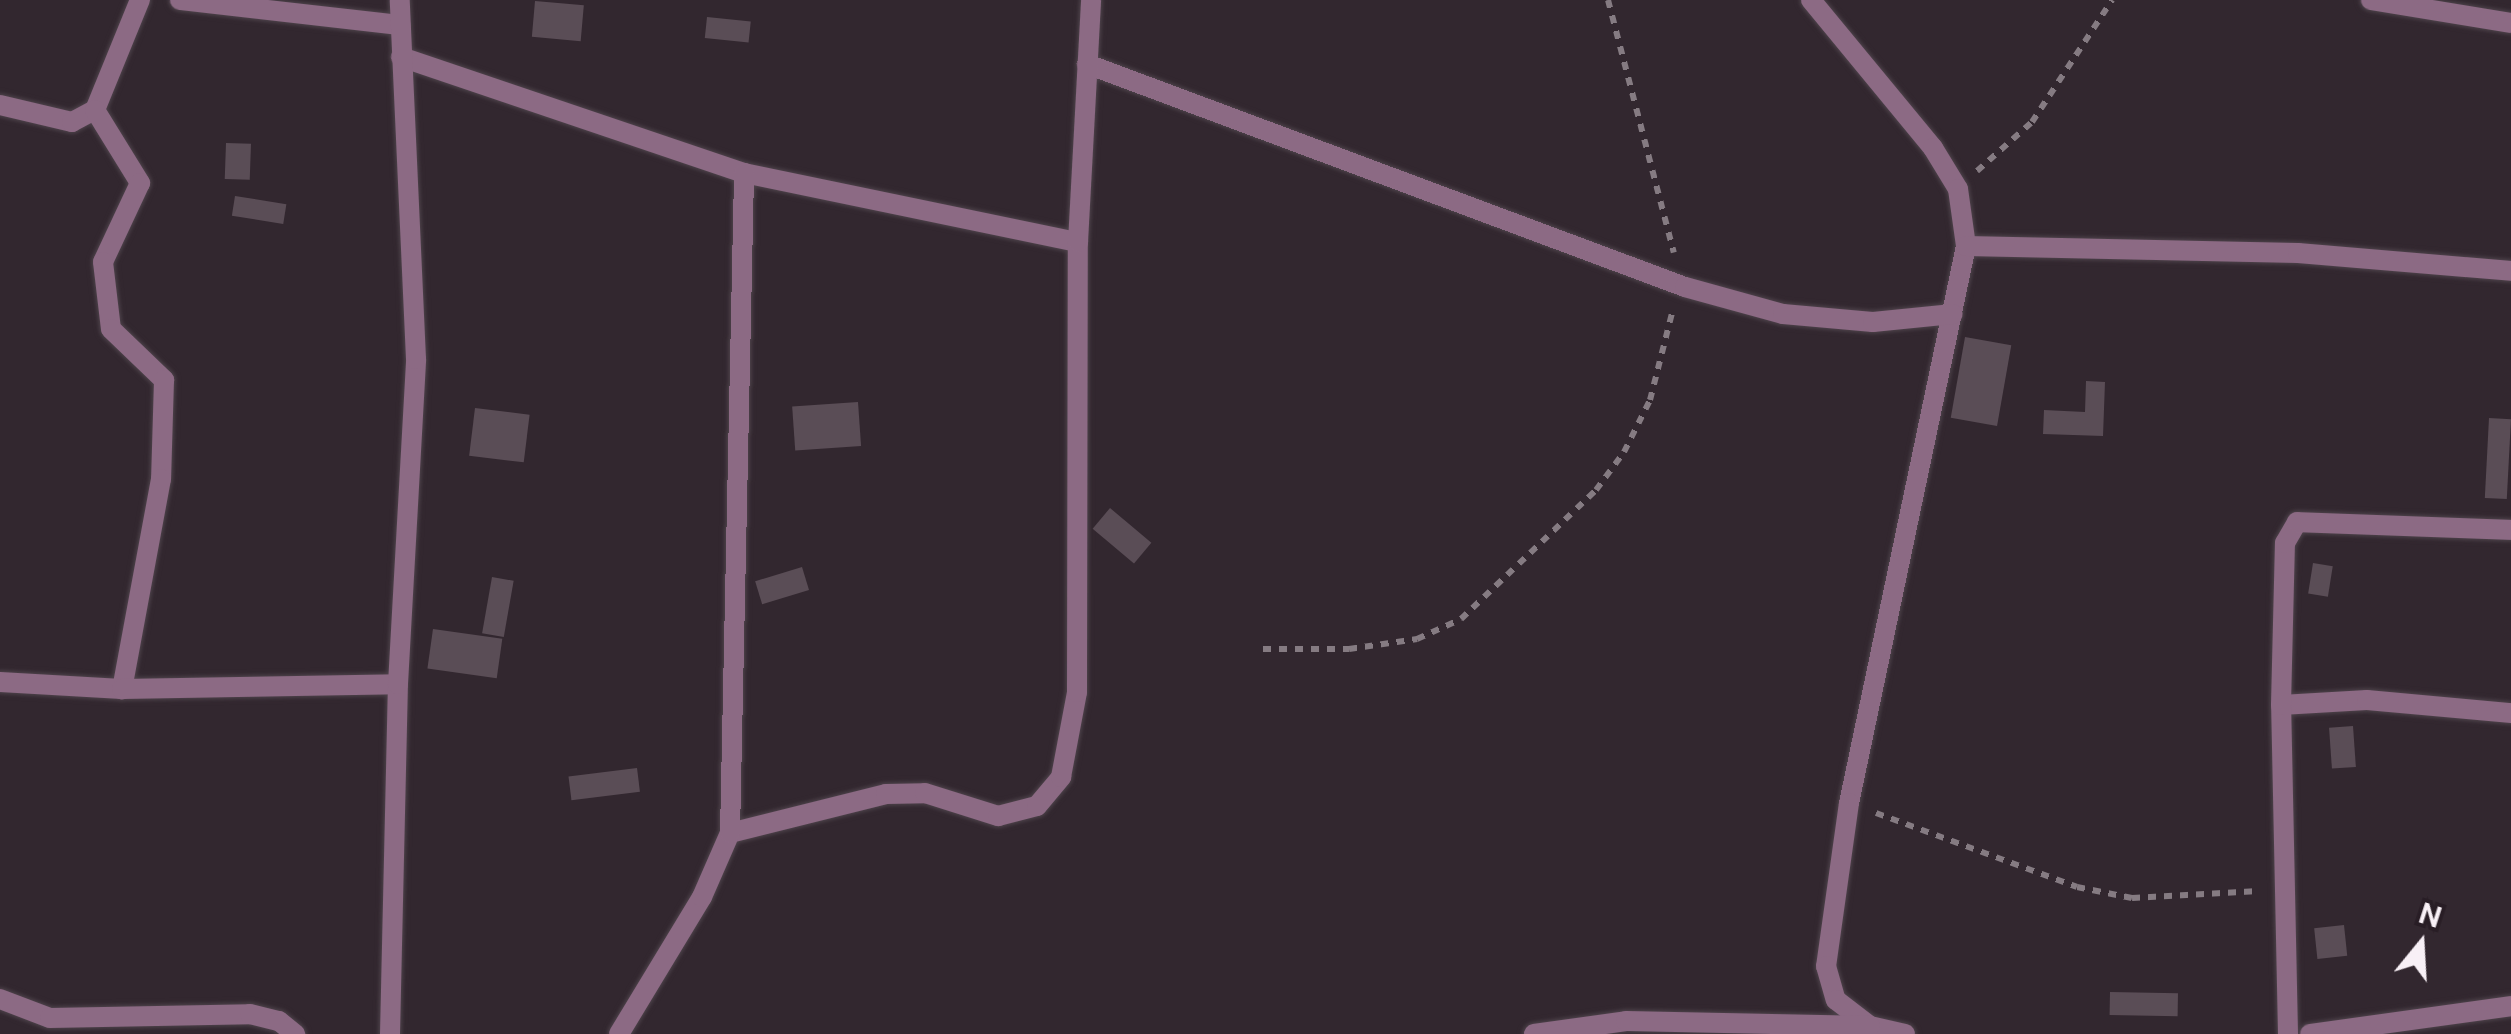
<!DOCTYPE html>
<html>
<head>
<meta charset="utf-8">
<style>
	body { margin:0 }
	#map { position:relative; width:2511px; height:1034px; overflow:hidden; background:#32272f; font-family:"Public Sans",sans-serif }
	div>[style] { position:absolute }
	.building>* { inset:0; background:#5a4d56; transform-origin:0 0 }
	.path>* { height:6px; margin-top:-3px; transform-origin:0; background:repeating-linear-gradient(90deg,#857b82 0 8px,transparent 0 16px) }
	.roads { filter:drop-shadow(0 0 2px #4e434b) drop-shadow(0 0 2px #4e434b) }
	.minor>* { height:20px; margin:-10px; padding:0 10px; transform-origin:10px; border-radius:10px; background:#8c6a84 }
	span { translate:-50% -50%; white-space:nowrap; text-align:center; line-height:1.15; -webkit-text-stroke:9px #281d25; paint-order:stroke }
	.north { position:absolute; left:2371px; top:894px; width:100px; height:100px; -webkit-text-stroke:8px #281d25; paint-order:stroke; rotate:18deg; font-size:28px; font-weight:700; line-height:40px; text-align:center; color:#f8f0f6 }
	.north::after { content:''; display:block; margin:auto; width:35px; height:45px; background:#f8f0f6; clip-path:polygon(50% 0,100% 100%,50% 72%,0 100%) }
</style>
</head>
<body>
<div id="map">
	<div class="building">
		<div style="left:535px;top:1px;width:49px;height:36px;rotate:5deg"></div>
		<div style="left:707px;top:17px;width:44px;height:21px;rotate:6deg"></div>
		<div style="left:226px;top:143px;width:25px;height:36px;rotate:2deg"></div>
		<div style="left:235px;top:196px;width:52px;height:20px;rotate:9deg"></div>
		<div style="left:1965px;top:337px;width:47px;height:82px;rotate:10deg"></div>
		<div style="clip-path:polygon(2086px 381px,2105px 382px,2103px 436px,2043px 434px,2044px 410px,2085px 412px)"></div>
		<div style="left:858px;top:402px;width:44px;height:66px;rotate:86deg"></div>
		<div style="left:475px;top:408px;width:55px;height:48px;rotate:7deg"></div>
		<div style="left:2489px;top:418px;width:22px;height:80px;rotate:3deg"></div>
		<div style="left:1110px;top:508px;width:54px;height:27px;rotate:40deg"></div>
		<div style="left:2313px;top:563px;width:20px;height:31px;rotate:9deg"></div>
		<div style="left:802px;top:567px;width:24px;height:49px;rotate:73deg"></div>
		<div style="left:492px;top:577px;width:22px;height:57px;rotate:10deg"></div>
		<div style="left:433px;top:629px;width:70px;height:40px;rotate:8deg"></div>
		<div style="left:2353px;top:726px;width:41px;height:24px;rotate:86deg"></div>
		<div style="left:637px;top:768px;width:24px;height:69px;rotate:83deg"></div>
		<div style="left:2344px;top:925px;width:31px;height:30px;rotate:84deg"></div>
		<div style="left:2110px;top:992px;width:68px;height:23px;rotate:1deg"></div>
	</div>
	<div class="path">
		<div style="left:1608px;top:0;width:261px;rotate:75.4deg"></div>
		<div style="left:1977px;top:171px;width:74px;rotate:-41.7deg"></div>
		<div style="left:2032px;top:122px;width:146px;rotate:-56.7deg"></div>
		<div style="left:1263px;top:649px;width:86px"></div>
		<div style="left:1349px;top:649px;width:69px;rotate:-8.4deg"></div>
		<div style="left:1417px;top:639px;width:48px;rotate:-24.4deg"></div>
		<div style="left:1461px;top:619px;width:187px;rotate:-43.7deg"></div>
		<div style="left:1596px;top:490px;width:47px;rotate:-53.6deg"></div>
		<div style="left:1624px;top:452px;width:58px;rotate:-63.4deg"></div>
		<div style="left:1650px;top:400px;width:94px;rotate:-75.8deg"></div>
		<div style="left:1876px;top:813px;width:214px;rotate:20.2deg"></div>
		<div style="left:2077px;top:887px;width:56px;rotate:11.3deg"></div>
		<div style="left:2132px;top:898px;width:127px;rotate:-3.2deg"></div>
	</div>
	<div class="roads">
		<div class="minor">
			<div style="left:180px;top:0;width:222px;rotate:6.5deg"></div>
			<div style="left:1811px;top:0;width:192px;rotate:50.5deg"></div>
			<div style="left:1933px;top:148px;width:48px;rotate:58.6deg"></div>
			<div style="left:1958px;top:189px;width:58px;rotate:82deg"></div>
			<div style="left:1966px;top:246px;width:569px;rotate:101.86deg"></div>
			<div style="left:1849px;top:803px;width:165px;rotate:98deg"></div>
			<div style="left:1826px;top:966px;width:35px;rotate:74deg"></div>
			<div style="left:1836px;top:1000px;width:43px;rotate:37.4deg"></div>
			<div style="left:1870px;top:1026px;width:36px;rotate:13deg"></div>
			<div style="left:2371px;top:0;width:142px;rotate:9.3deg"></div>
			<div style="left:401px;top:57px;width:362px;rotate:18.7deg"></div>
			<div style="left:744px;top:173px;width:341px;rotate:11.7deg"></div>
			<div style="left:1087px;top:64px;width:638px;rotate:20.45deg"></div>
			<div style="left:1685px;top:287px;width:102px;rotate:15.4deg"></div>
			<div style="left:1783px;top:314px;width:90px;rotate:5.1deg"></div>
			<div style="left:1873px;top:322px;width:80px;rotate:-5.7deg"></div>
			<div style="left:0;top:105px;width:74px;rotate:13.3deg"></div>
			<div style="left:72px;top:122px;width:26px;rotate:-28deg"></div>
			<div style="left:95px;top:110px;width:119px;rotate:-67.8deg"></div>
			<div style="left:95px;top:110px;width:86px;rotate:58.3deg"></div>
			<div style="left:140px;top:183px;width:87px;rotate:115.1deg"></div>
			<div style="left:103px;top:262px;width:67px;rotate:83.2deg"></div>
			<div style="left:111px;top:329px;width:74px;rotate:43.9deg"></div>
			<div style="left:164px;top:380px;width:99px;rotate:91.7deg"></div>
			<div style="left:161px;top:479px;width:214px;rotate:100.5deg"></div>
			<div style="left:1966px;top:246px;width:332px;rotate:1.2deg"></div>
			<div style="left:2298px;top:253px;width:214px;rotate:4.8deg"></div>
			<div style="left:0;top:682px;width:122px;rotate:3.3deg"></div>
			<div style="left:122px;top:689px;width:276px;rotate:-1deg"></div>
			<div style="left:2281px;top:705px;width:86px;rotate:-3.3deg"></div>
			<div style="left:2367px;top:700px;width:145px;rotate:5.2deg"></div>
			<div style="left:730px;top:833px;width:161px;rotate:-14deg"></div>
			<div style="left:886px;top:794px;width:39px;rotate:-1deg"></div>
			<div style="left:925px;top:793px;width:77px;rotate:17.5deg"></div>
			<div style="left:998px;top:816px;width:40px;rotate:-14.4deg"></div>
			<div style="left:1037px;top:806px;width:38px;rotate:-50deg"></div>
			<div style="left:1061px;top:777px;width:86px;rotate:-79.3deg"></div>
			<div style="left:1077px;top:692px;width:450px;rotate:-89.9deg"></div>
			<div style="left:1078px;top:242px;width:242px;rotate:-86.9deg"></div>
			<div style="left:0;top:999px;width:53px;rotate:20.8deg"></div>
			<div style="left:50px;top:1018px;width:200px;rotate:-1.1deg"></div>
			<div style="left:250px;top:1014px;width:30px;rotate:14deg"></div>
			<div style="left:279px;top:1021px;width:21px;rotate:39deg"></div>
			<div style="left:390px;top:1034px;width:350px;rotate:-88.7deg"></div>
			<div style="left:398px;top:684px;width:325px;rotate:-86.8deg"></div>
			<div style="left:416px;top:359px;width:359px;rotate:-92.6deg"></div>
			<div style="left:619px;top:1034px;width:160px;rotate:-58.8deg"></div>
			<div style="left:702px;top:897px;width:70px;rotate:-66.4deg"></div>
			<div style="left:730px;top:833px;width:660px;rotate:-88.78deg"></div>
			<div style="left:1534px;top:1034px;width:93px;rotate:-8deg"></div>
			<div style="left:1626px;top:1021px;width:244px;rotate:1.2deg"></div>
			<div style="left:2288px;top:1034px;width:329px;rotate:-91.2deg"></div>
			<div style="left:2281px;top:705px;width:162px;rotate:-88.6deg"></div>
			<div style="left:2285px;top:543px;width:24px;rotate:-60deg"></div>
			<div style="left:2297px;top:522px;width:214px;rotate:2.1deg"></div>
			<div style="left:2310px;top:1034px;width:203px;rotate:-7.9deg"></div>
		</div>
	</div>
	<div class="north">N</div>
</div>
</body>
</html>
